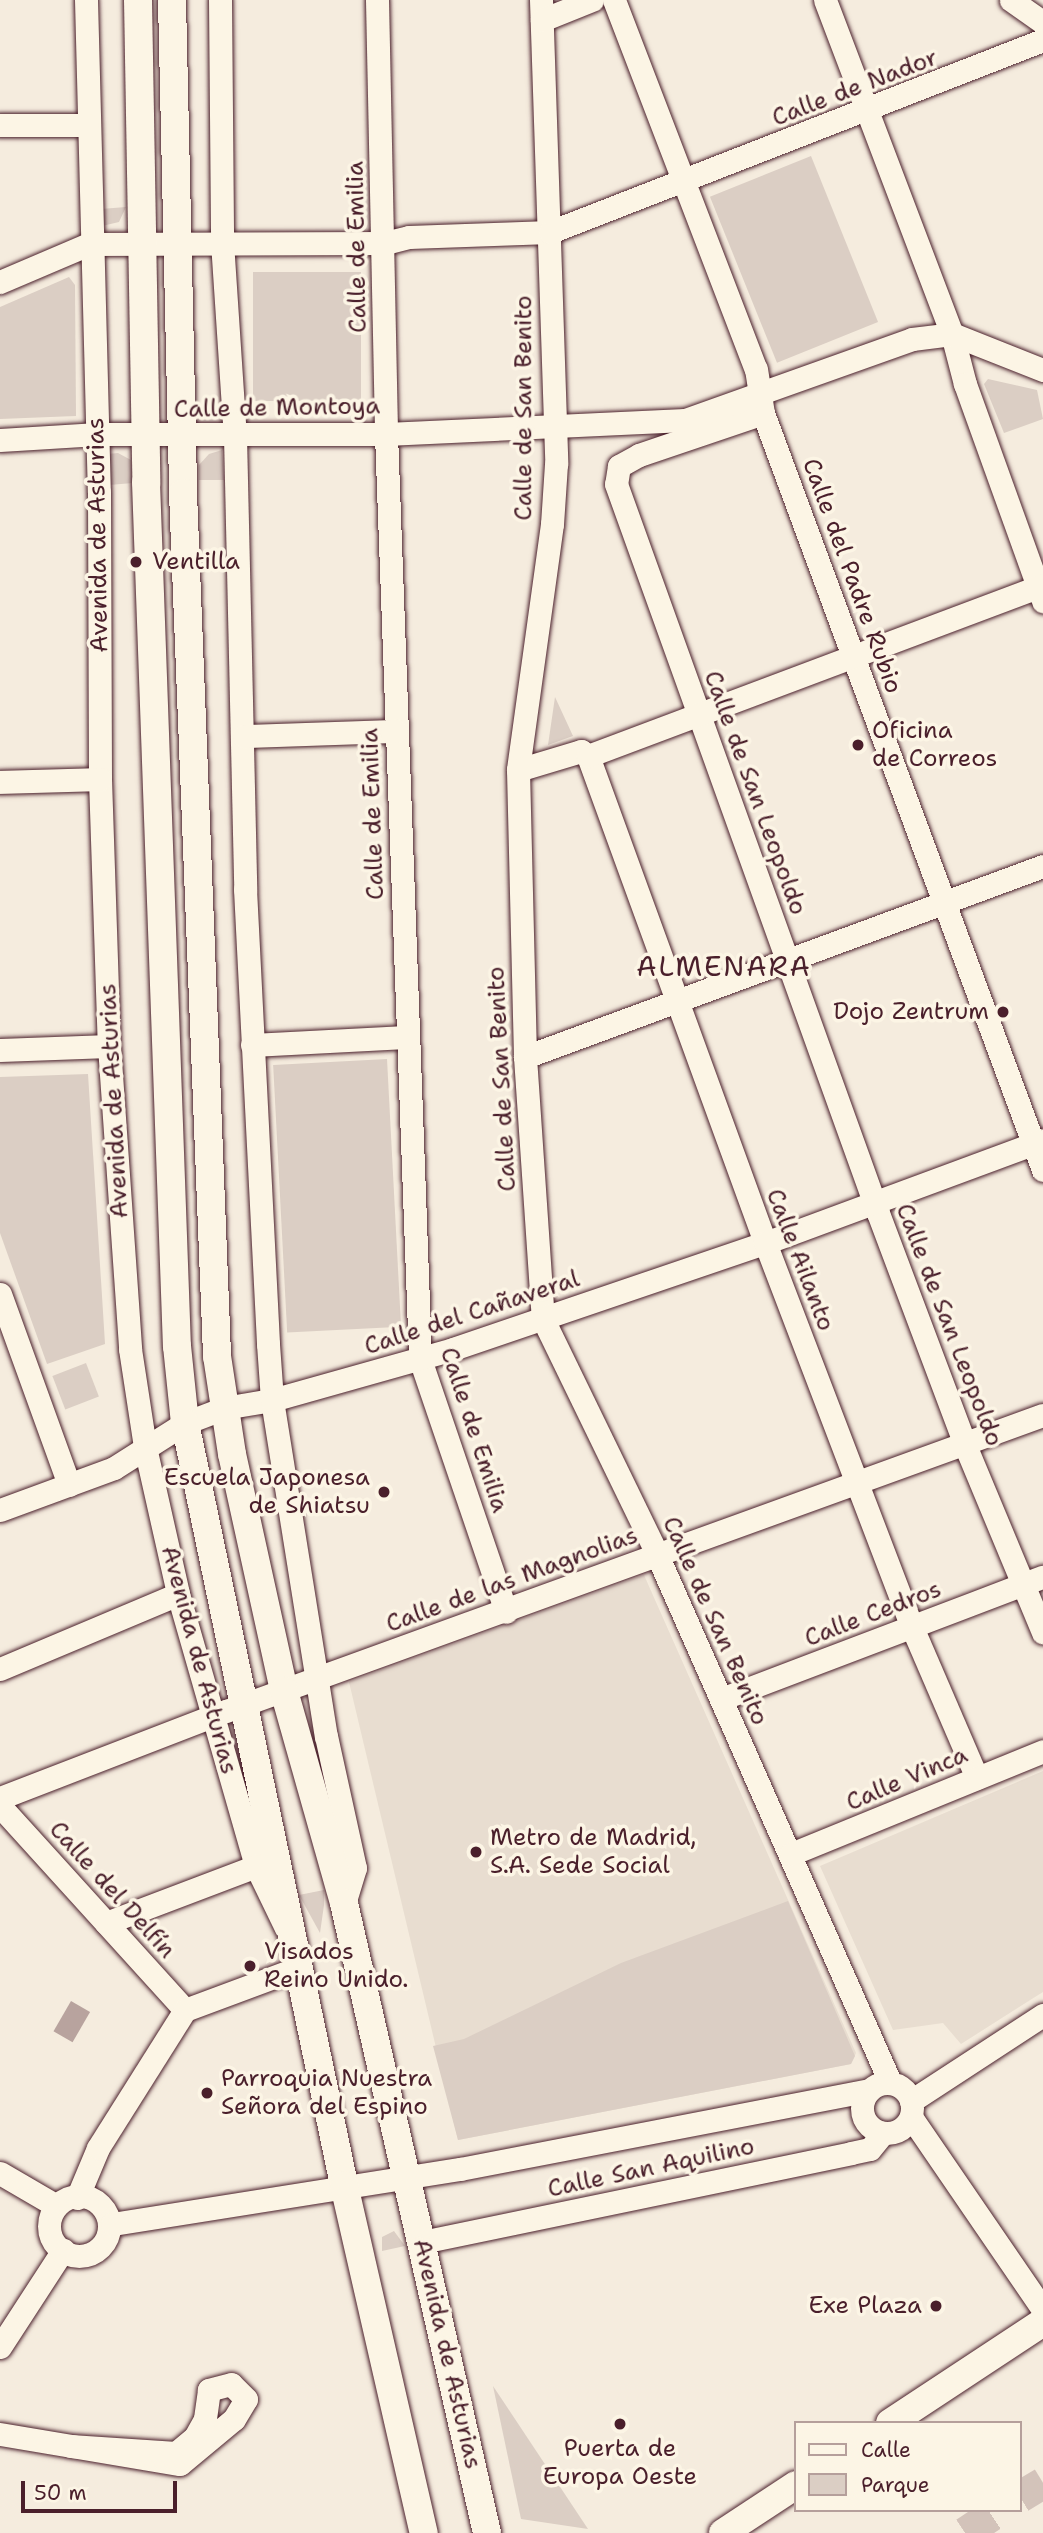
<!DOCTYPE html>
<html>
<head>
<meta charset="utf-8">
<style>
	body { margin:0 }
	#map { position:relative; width:1043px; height:2533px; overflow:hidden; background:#f5ecde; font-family:"Shantell Sans",sans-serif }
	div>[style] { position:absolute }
	.built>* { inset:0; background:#e8ddd0 }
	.green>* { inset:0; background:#dbcec4; transform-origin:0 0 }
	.water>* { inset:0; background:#b8a39e; transform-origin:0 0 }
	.highway-tunnel>* { height:32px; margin-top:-16px; transform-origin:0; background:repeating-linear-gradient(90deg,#d3c3ba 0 32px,transparent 0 48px) }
	.roads { filter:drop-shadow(0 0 2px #4a1f2b) drop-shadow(0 0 2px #4a1f2b) }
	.minor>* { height:23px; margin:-11.5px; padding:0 11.5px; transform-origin:11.5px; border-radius:11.5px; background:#fcf5e5 }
	.minor>.ring { margin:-11.5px; padding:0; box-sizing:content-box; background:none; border:23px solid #fcf5e5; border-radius:50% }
	.major>* { height:28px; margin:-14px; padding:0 14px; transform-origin:14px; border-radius:14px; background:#fcf5e5 }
	.dots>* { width:19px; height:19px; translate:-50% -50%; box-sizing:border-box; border:4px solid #fcf5e5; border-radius:50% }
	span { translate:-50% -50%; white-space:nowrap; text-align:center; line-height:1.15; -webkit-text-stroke:7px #fcf5e5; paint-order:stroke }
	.street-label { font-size:24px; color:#4a1f2b }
	.poi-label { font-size:24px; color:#4a1f2b }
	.left { translate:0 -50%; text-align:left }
	.right { translate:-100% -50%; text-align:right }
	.quarter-label { font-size:28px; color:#4a1f2b; letter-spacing:2px }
	.legend { position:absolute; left:794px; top:2421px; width:228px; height:91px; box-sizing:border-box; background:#fcf5e5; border:2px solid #b59f9b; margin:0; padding:9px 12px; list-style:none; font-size:21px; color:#4a1f2b }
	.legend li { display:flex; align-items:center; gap:14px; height:35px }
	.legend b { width:35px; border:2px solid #b59f9b }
	.scale { position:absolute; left:21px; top:2481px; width:156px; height:32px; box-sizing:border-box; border:4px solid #4a1f2b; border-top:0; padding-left:9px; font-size:21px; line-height:24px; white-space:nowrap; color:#4a1f2b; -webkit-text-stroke:5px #fcf5e5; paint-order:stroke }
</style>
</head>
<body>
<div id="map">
	<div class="built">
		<div style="clip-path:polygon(644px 1575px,856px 2053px,851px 2064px,458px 2140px,349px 1682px)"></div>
		<div style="clip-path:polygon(1043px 1771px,1043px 1992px,961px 2044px,943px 2023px,893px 2030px,820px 1866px)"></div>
	</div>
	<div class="green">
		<div style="left:811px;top:156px;width:179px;height:109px;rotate:68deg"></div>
		<div style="clip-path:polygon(126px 207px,119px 222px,102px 226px,101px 209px)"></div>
		<div style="left:361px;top:272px;width:129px;height:108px;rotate:90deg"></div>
		<div style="clip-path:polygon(69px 277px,75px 285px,76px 416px,0 419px,0 307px)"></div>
		<div style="clip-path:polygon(988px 379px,1037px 390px,1043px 419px,1004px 433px,984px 384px)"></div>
		<div style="clip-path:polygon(222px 450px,224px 480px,199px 480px,199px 465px,209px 454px)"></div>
		<div style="clip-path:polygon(118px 453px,131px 460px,133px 483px,109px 485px,107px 454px)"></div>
		<div style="clip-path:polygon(555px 697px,573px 736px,548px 745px)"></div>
		<div style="left:387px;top:1059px;width:268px;height:114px;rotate:87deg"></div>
		<div style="clip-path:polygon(88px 1074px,105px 1344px,47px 1364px,0 1233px,0 1077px)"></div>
		<div style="left:86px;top:1363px;width:36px;height:36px;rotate:69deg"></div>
		<div style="clip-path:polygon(324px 1890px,324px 1905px,320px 1933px,299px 1895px)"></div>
		<div style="clip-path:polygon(788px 1901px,855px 2056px,851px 2064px,458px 2140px,433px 2046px,464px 2039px,621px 1963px)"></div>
		<div style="clip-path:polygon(394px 2231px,405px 2246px,382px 2251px,382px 2237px)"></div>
		<div style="clip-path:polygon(493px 2386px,588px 2529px,521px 2519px)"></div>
	</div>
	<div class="water">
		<div style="left:71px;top:2001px;width:22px;height:35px;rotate:30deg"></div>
	</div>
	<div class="highway-tunnel">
		<div style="left:1020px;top:2497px;width:27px;rotate:-31deg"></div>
		<div style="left:965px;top:2533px;width:42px;rotate:-33.3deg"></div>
	</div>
	<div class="roads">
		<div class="minor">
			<div style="left:86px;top:0;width:492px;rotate:88.5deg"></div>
			<div style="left:99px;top:492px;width:287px;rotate:89.8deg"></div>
			<div style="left:100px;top:779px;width:267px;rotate:88.1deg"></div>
			<div style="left:109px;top:1046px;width:304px;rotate:86deg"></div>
			<div style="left:130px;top:1349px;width:99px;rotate:81.3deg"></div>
			<div style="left:145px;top:1447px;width:151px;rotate:77.3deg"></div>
			<div style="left:178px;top:1594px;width:283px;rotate:74deg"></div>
			<div style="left:256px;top:1866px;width:67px;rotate:64.2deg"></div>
			<div style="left:220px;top:0;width:242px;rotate:89.5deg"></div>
			<div style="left:222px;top:242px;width:194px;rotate:86.2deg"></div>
			<div style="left:235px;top:436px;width:453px;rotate:88.7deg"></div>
			<div style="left:245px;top:889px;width:456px;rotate:87.1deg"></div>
			<div style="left:268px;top:1344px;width:56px;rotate:85.9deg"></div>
			<div style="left:272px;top:1400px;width:340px;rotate:80.9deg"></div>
			<div style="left:326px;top:1736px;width:135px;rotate:77.6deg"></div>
			<div style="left:355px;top:1868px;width:37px;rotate:107deg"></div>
			<div style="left:377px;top:0;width:434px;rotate:88.8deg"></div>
			<div style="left:386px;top:434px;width:926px;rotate:87.89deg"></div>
			<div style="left:420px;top:1359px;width:267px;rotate:71.2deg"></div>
			<div style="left:541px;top:0;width:464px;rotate:88.1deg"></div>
			<div style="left:556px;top:464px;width:60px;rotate:93.8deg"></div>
			<div style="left:552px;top:524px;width:248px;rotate:97.9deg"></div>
			<div style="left:518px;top:770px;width:287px;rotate:88.6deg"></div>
			<div style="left:525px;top:1057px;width:263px;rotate:86.1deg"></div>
			<div style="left:543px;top:1319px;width:257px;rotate:64.1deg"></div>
			<div style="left:655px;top:1550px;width:582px;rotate:66.17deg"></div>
			<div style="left:614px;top:0;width:395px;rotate:69deg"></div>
			<div style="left:756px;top:369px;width:45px;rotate:81deg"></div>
			<div style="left:763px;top:413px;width:807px;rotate:69.7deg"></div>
			<div style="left:825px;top:0;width:357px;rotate:69.2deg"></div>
			<div style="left:952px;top:334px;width:52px;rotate:75.4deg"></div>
			<div style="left:965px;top:384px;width:231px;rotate:70.2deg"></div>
			<div style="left:1011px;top:0;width:39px;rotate:35deg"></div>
			<div style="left:542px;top:20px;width:54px;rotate:-21.8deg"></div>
			<div style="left:0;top:125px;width:87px"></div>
			<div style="left:0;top:282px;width:97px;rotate:-23.1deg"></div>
			<div style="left:89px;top:244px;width:296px;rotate:-0.2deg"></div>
			<div style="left:385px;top:243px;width:25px;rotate:-14deg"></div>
			<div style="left:409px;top:237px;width:141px;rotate:-2deg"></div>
			<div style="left:550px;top:232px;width:529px;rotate:-21.28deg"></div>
			<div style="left:763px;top:413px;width:131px;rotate:161.3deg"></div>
			<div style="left:639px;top:455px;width:23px;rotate:151deg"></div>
			<div style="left:619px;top:466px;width:18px;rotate:99deg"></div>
			<div style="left:616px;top:484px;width:775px;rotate:70.23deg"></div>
			<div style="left:878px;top:1213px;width:248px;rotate:69.4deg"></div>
			<div style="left:965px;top:1445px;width:203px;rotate:67.4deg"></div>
			<div style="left:0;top:440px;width:98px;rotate:-3.5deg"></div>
			<div style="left:98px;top:434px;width:288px"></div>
			<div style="left:386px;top:434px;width:299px;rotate:-2.7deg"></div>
			<div style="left:685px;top:420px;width:241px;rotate:-19.6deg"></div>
			<div style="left:912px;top:339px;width:40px;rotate:-7.1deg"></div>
			<div style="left:952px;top:334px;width:98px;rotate:21.6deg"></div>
			<div style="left:244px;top:736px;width:152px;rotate:-1.9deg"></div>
			<div style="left:588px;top:756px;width:520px;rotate:70deg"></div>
			<div style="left:766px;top:1245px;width:409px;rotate:69.1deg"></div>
			<div style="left:912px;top:1627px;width:164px;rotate:66.7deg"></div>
			<div style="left:518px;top:770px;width:66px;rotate:-16.8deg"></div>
			<div style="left:581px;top:751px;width:9px;rotate:36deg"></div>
			<div style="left:588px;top:756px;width:486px;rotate:-20.6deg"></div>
			<div style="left:0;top:782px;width:100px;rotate:-1.7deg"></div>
			<div style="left:252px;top:1045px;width:154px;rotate:-3deg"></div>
			<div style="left:0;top:1050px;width:109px;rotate:-2.1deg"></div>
			<div style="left:525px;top:1057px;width:552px;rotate:-20.24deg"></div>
			<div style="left:0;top:1294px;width:203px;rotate:70.1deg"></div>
			<div style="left:0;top:1510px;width:121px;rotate:-20.2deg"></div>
			<div style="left:114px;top:1468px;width:84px;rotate:-32.4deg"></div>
			<div style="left:185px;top:1423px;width:42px;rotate:-21deg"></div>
			<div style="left:224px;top:1408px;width:49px;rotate:-9.5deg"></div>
			<div style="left:272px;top:1400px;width:188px;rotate:-15.7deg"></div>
			<div style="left:453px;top:1349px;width:330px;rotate:-18.8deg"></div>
			<div style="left:765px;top:1243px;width:296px;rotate:-20.3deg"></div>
			<div style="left:0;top:1669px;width:193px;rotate:-22.8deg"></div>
			<div style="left:721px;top:1699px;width:344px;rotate:-20.8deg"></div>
			<div style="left:0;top:1798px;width:242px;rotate:-21.1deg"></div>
			<div style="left:226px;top:1711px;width:869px;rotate:-19.92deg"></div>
			<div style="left:0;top:1806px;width:275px;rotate:47.8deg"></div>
			<div style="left:791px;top:1854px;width:272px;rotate:-22.2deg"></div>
			<div style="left:106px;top:1923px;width:160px;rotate:-20.8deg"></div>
			<div class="ring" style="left:862px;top:2083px;width:27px;height:27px"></div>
			<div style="left:911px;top:2101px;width:158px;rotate:-33.1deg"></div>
			<div style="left:911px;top:2117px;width:234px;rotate:55.6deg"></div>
			<div style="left:0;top:2173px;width:64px;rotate:30.2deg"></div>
			<div class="ring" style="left:49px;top:2196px;width:37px;height:37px"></div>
			<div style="left:77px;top:2198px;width:54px;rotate:-67.2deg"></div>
			<div style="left:98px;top:2148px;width:163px;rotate:-57.8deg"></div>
			<div style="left:185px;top:2010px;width:121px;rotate:-20.4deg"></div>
			<div style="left:112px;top:2224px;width:352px;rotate:-9deg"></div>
			<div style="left:460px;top:2169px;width:417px;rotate:-10.9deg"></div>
			<div style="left:422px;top:2242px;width:438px;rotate:-11.7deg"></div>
			<div style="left:851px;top:2153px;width:19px;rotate:-12deg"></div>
			<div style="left:870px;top:2149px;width:21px;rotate:-51deg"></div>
			<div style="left:0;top:2347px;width:116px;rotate:-57deg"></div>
			<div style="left:0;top:2434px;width:182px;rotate:9.5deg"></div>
			<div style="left:180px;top:2464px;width:70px;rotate:-39.8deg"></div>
			<div style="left:234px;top:2419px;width:23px;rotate:-59deg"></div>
			<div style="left:246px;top:2399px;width:21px;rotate:-135deg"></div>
			<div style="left:231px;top:2384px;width:23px;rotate:165deg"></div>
			<div style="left:209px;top:2390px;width:29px;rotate:98deg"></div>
			<div style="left:205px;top:2419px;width:21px;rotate:119deg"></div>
			<div style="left:195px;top:2437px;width:25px;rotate:140deg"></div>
			<div style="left:176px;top:2453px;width:106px;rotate:-176.2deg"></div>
		</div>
		<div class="major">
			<div style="left:138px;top:0;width:482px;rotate:89deg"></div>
			<div style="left:146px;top:482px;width:865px;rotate:87.95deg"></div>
			<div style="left:177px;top:1346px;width:77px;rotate:84.1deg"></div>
			<div style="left:185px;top:1423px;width:778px;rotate:78.21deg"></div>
			<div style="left:344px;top:2185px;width:357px;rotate:77.1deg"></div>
			<div style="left:172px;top:0;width:493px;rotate:88.7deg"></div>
			<div style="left:183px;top:493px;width:864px;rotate:87.74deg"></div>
			<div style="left:217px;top:1356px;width:99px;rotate:81.3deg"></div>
			<div style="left:232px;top:1454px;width:243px;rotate:77.6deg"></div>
			<div style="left:284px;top:1691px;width:220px;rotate:74.2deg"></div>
			<div style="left:344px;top:1903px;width:646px;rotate:77.21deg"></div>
			<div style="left:890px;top:2423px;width:183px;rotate:-33.4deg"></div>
			<div style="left:723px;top:2533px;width:87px;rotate:-33.3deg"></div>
		</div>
	</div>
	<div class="dots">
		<div style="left:136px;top:562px;background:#4a1f2b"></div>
		<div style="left:858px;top:745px;background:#4a1f2b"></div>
		<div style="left:1003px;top:1012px;background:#4a1f2b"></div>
		<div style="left:384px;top:1492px;background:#4a1f2b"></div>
		<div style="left:476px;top:1852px;background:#4a1f2b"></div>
		<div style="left:250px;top:1966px;background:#4a1f2b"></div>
		<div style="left:207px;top:2093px;background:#4a1f2b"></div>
		<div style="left:936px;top:2306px;background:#4a1f2b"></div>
		<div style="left:620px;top:2424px;background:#4a1f2b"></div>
	</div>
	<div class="street-label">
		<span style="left:855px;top:88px;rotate:-21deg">Calle de Nador</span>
		<span style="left:357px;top:247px;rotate:-91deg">Calle de Emilia</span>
		<span style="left:277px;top:408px;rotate:-1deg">Calle de Montoya</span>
		<span style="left:524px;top:408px;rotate:-90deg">Calle de San Benito</span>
		<span style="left:98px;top:535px;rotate:-91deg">Avenida de Asturias</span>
		<span style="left:852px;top:576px;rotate:70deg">Calle del Padre Rubio</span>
		<span style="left:755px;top:793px;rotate:70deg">Calle de San Leopoldo</span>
		<span style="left:373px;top:814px;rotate:-92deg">Calle de Emilia</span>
		<span style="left:502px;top:1079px;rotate:-93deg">Calle de San Benito</span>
		<span style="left:114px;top:1101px;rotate:-93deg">Avenida de Asturias</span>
		<span style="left:800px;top:1260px;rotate:69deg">Calle Ailanto</span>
		<span style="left:472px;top:1313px;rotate:-18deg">Calle del Cañaveral</span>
		<span style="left:949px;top:1325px;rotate:69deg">Calle de San Leopoldo</span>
		<span style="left:474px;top:1430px;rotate:72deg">Calle de Emilia</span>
		<span style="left:512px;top:1580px;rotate:-20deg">Calle de las Magnolias</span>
		<span style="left:873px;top:1614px;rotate:-21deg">Calle Cedros</span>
		<span style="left:715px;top:1621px;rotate:66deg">Calle de San Benito</span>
		<span style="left:199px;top:1660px;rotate:75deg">Avenida de Asturias</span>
		<span style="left:907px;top:1779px;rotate:-23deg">Calle Vinca</span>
		<span style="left:112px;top:1890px;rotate:48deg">Calle del Delfín</span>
		<span style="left:651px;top:2168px;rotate:-12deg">Calle San Aquilino</span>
		<span style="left:447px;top:2354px;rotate:77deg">Avenida de Asturias</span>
	</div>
	<div class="poi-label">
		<span class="left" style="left:152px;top:562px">Ventilla</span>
		<span class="left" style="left:872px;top:745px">Oficina<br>de Correos</span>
		<span class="right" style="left:989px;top:1012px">Dojo Zentrum</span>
		<span class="right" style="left:370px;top:1492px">Escuela Japonesa<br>de Shiatsu</span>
		<span class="left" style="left:490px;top:1852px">Metro de Madrid,<br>S.A. Sede Social</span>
		<span class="left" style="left:264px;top:1966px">Visados<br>Reino Unido.</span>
		<span class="left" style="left:221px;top:2093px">Parroquia Nuestra<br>Señora del Espino</span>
		<span class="right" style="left:922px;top:2306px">Exe Plaza</span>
		<span style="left:620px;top:2463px">Puerta de<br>Europa Oeste</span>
	</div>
	<div class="quarter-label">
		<span style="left:724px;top:966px">ALMENARA</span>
	</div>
	<ul class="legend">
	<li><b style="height:9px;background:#fcf5e5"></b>Calle</li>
	<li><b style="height:19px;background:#dbcec4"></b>Parque</li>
	</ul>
	<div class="scale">50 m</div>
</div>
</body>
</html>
